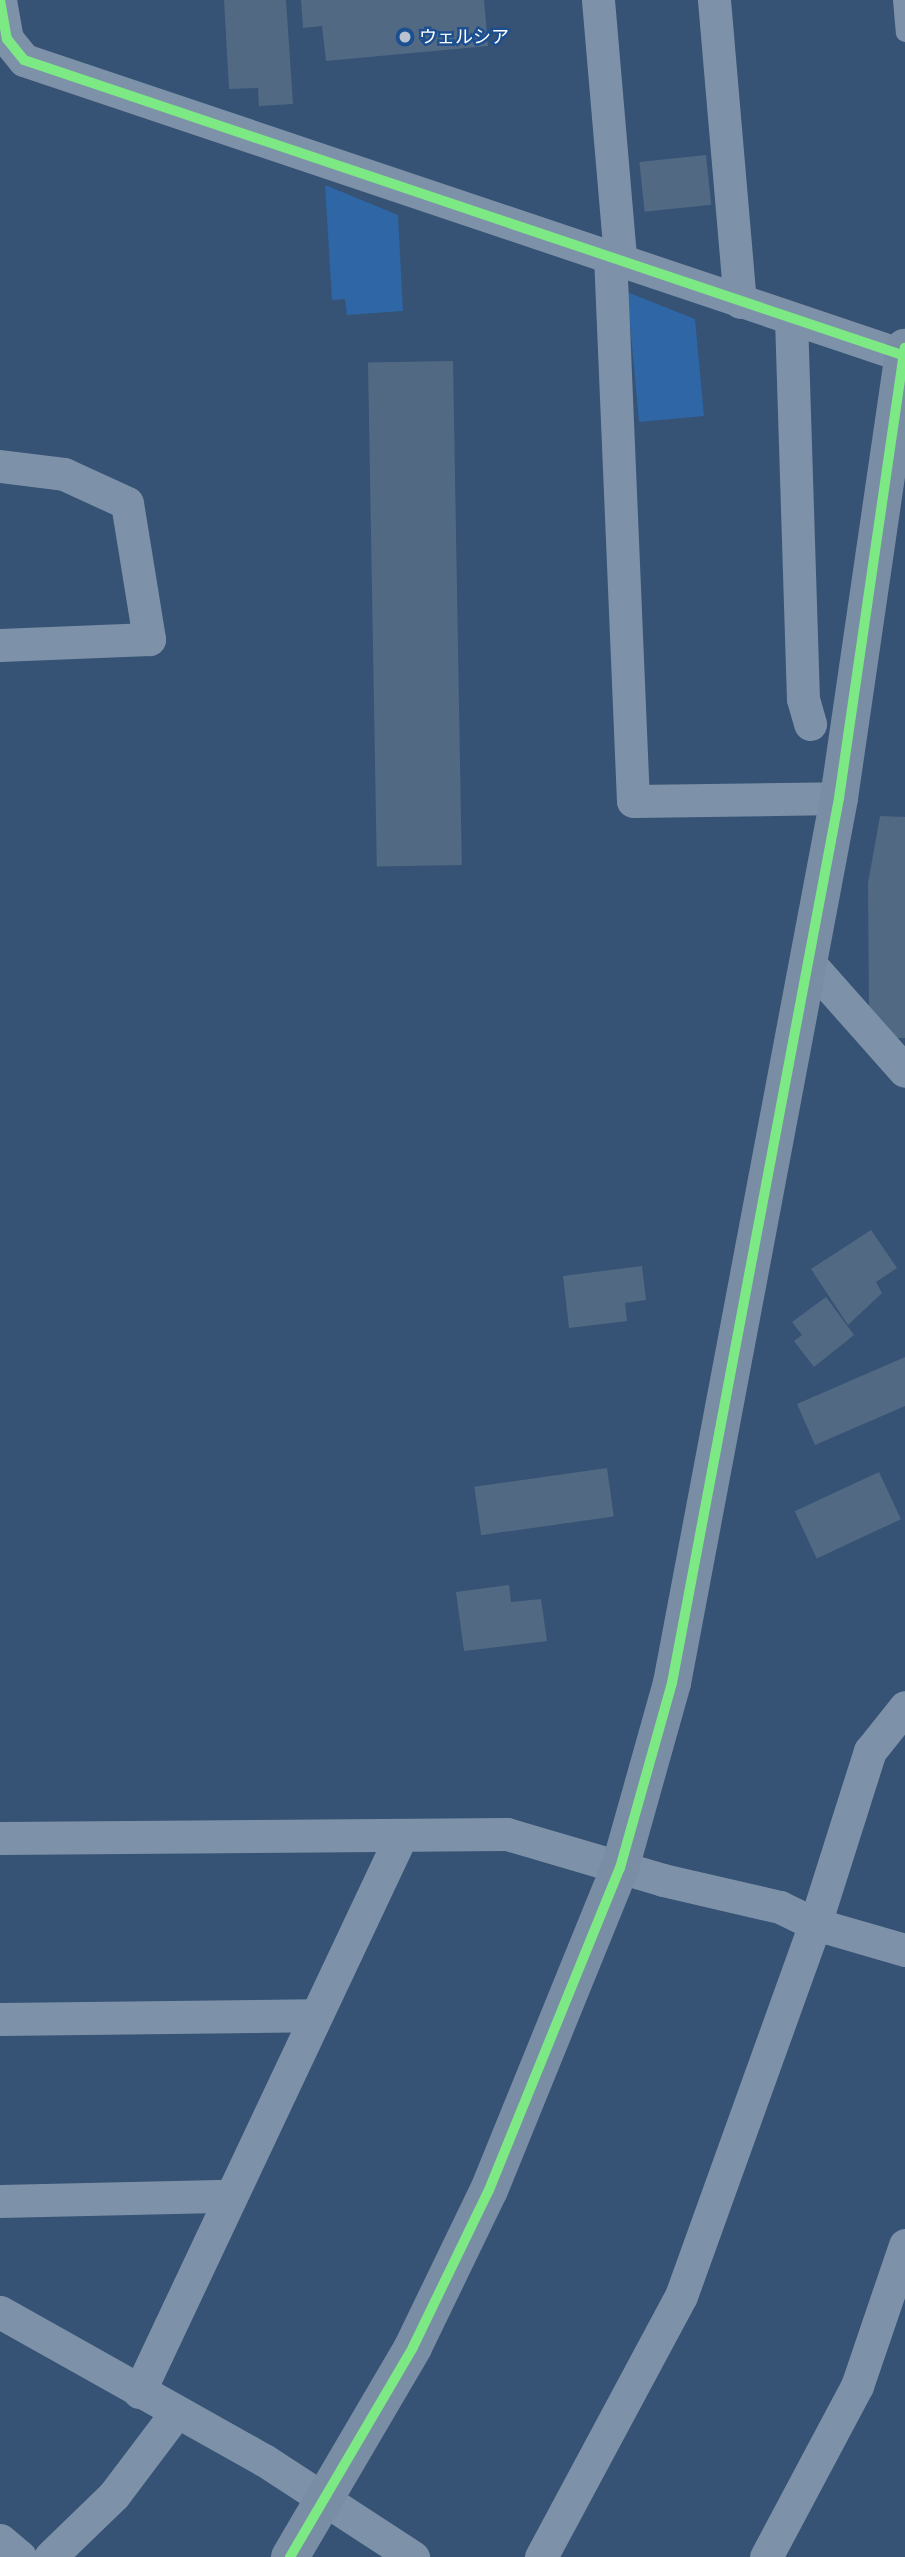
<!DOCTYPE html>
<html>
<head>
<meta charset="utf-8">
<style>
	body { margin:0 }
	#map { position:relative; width:905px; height:2557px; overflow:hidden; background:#365274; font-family:"Work Sans","Noto Sans JP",sans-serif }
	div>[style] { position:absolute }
	.green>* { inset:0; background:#2f66a5 }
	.building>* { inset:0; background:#526984; transform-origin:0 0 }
	.lane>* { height:18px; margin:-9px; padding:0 9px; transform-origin:9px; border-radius:9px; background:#7d92a8 }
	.street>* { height:33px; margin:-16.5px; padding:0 16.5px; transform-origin:16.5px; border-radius:16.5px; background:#7d92a8 }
	.secondary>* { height:38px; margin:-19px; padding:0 19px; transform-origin:19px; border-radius:19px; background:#798da4 }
	.cycleway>* { height:10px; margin:-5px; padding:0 5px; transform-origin:5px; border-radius:5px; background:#7ce984 }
	.dots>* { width:19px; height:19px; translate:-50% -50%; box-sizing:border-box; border:4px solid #1b4f8f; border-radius:50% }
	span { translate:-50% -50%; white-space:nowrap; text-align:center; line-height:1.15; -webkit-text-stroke:5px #1b4f8f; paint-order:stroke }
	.poi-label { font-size:18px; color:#fff }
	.left { translate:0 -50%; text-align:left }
</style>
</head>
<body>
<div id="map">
	<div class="green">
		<div style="clip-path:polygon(325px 185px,398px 215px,403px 311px,347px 315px,345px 299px,332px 300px)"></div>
		<div style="clip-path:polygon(627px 292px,695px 319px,704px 416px,639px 422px)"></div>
	</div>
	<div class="building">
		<div style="clip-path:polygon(224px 0,286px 0,293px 104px,259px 106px,258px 88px,229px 89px)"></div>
		<div style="clip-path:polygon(301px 0,484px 0,488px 46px,326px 61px,322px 26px,303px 28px)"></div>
		<div style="left:706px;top:155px;width:50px;height:67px;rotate:84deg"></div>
		<div style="left:453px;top:361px;width:504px;height:85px;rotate:89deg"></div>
		<div style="clip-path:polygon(880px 816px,905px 817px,905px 1038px,892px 1038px,869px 1011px,868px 883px)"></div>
		<div style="clip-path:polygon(871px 1230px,897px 1268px,876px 1282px,882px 1293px,848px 1325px,811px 1269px)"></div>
		<div style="clip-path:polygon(642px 1266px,646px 1300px,625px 1303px,627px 1321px,569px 1328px,563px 1276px)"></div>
		<div style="clip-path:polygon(826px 1297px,854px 1335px,814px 1367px,794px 1341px,802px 1335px,792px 1322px)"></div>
		<div style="clip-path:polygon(905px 1357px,905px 1406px,815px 1445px,797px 1404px)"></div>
		<div style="left:607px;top:1468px;width:49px;height:134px;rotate:82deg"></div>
		<div style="left:879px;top:1472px;width:52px;height:93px;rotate:65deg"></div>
		<div style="clip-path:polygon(509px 1585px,511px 1602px,541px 1599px,547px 1641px,464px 1651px,456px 1592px)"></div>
	</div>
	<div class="lane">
		<div style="left:902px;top:0;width:33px;rotate:85deg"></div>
	</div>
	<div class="street">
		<div style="left:0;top:0;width:40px;rotate:80deg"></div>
		<div style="left:7px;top:39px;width:27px;rotate:51deg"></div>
		<div style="left:24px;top:60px;width:929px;rotate:18.57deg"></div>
		<div style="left:598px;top:0;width:260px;rotate:85.1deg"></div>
		<div style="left:714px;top:0;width:303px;rotate:85.1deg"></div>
		<div style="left:610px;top:255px;width:546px;rotate:87.59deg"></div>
		<div style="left:633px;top:801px;width:206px;rotate:-0.8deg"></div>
		<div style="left:791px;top:318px;width:381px;rotate:88.2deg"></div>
		<div style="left:803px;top:699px;width:26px;rotate:74deg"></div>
		<div style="left:0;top:466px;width:64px;rotate:7.1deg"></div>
		<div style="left:64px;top:474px;width:69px;rotate:24.7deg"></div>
		<div style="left:127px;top:503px;width:138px;rotate:80.8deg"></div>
		<div style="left:149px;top:639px;width:149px;rotate:177.7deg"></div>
		<div style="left:809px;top:963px;width:144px;rotate:48.4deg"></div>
		<div style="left:0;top:1838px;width:507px;rotate:-0.45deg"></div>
		<div style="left:507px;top:1834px;width:163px;rotate:16.4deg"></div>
		<div style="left:663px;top:1880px;width:120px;rotate:13deg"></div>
		<div style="left:780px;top:1907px;width:39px;rotate:26deg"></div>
		<div style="left:815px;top:1924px;width:94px;rotate:16.1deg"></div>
		<div style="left:0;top:2019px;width:313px;rotate:-0.7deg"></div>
		<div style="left:0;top:2201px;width:229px;rotate:-1.3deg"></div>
		<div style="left:0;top:2312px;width:303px;rotate:29.3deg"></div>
		<div style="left:264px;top:2460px;width:178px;rotate:33.1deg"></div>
		<div style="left:139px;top:2392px;width:615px;rotate:-64.77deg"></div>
		<div style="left:0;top:2540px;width:26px;rotate:40deg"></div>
		<div style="left:50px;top:2557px;width:89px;rotate:-44.1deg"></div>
		<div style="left:114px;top:2495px;width:101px;rotate:-53deg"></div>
		<div style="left:541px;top:2557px;width:296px;rotate:-61.8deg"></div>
		<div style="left:681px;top:2296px;width:395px;rotate:-70.2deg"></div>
		<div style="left:815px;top:1924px;width:182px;rotate:-72.4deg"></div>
		<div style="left:870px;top:1751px;width:56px;rotate:-51.5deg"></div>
		<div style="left:766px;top:2557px;width:194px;rotate:-62deg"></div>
		<div style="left:857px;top:2386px;width:149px;rotate:-71.2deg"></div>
	</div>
	<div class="secondary">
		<div style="left:290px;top:2557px;width:243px;rotate:-59.6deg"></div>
		<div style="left:413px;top:2347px;width:174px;rotate:-64.2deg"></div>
		<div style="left:489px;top:2190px;width:348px;rotate:-67.9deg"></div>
		<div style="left:620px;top:1868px;width:192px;rotate:-74.3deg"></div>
		<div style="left:672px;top:1683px;width:901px;rotate:-79.31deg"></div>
		<div style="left:839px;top:798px;width:455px;rotate:-81.7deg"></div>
	</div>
	<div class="cycleway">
		<div style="left:0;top:0;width:40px;rotate:80deg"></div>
		<div style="left:7px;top:39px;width:27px;rotate:51deg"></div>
		<div style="left:24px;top:60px;width:929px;rotate:18.57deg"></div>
		<div style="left:290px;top:2557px;width:243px;rotate:-59.6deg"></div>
		<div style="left:413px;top:2347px;width:174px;rotate:-64.2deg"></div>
		<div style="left:489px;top:2190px;width:348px;rotate:-67.9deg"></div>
		<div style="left:620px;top:1868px;width:192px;rotate:-74.3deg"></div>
		<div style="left:672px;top:1683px;width:901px;rotate:-79.31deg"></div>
		<div style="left:839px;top:798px;width:455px;rotate:-81.7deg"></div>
	</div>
	<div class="dots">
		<div style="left:405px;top:37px;background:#b9c2ce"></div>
	</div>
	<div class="poi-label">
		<span class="left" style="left:419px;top:37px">ウェルシア</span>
	</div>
</div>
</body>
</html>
